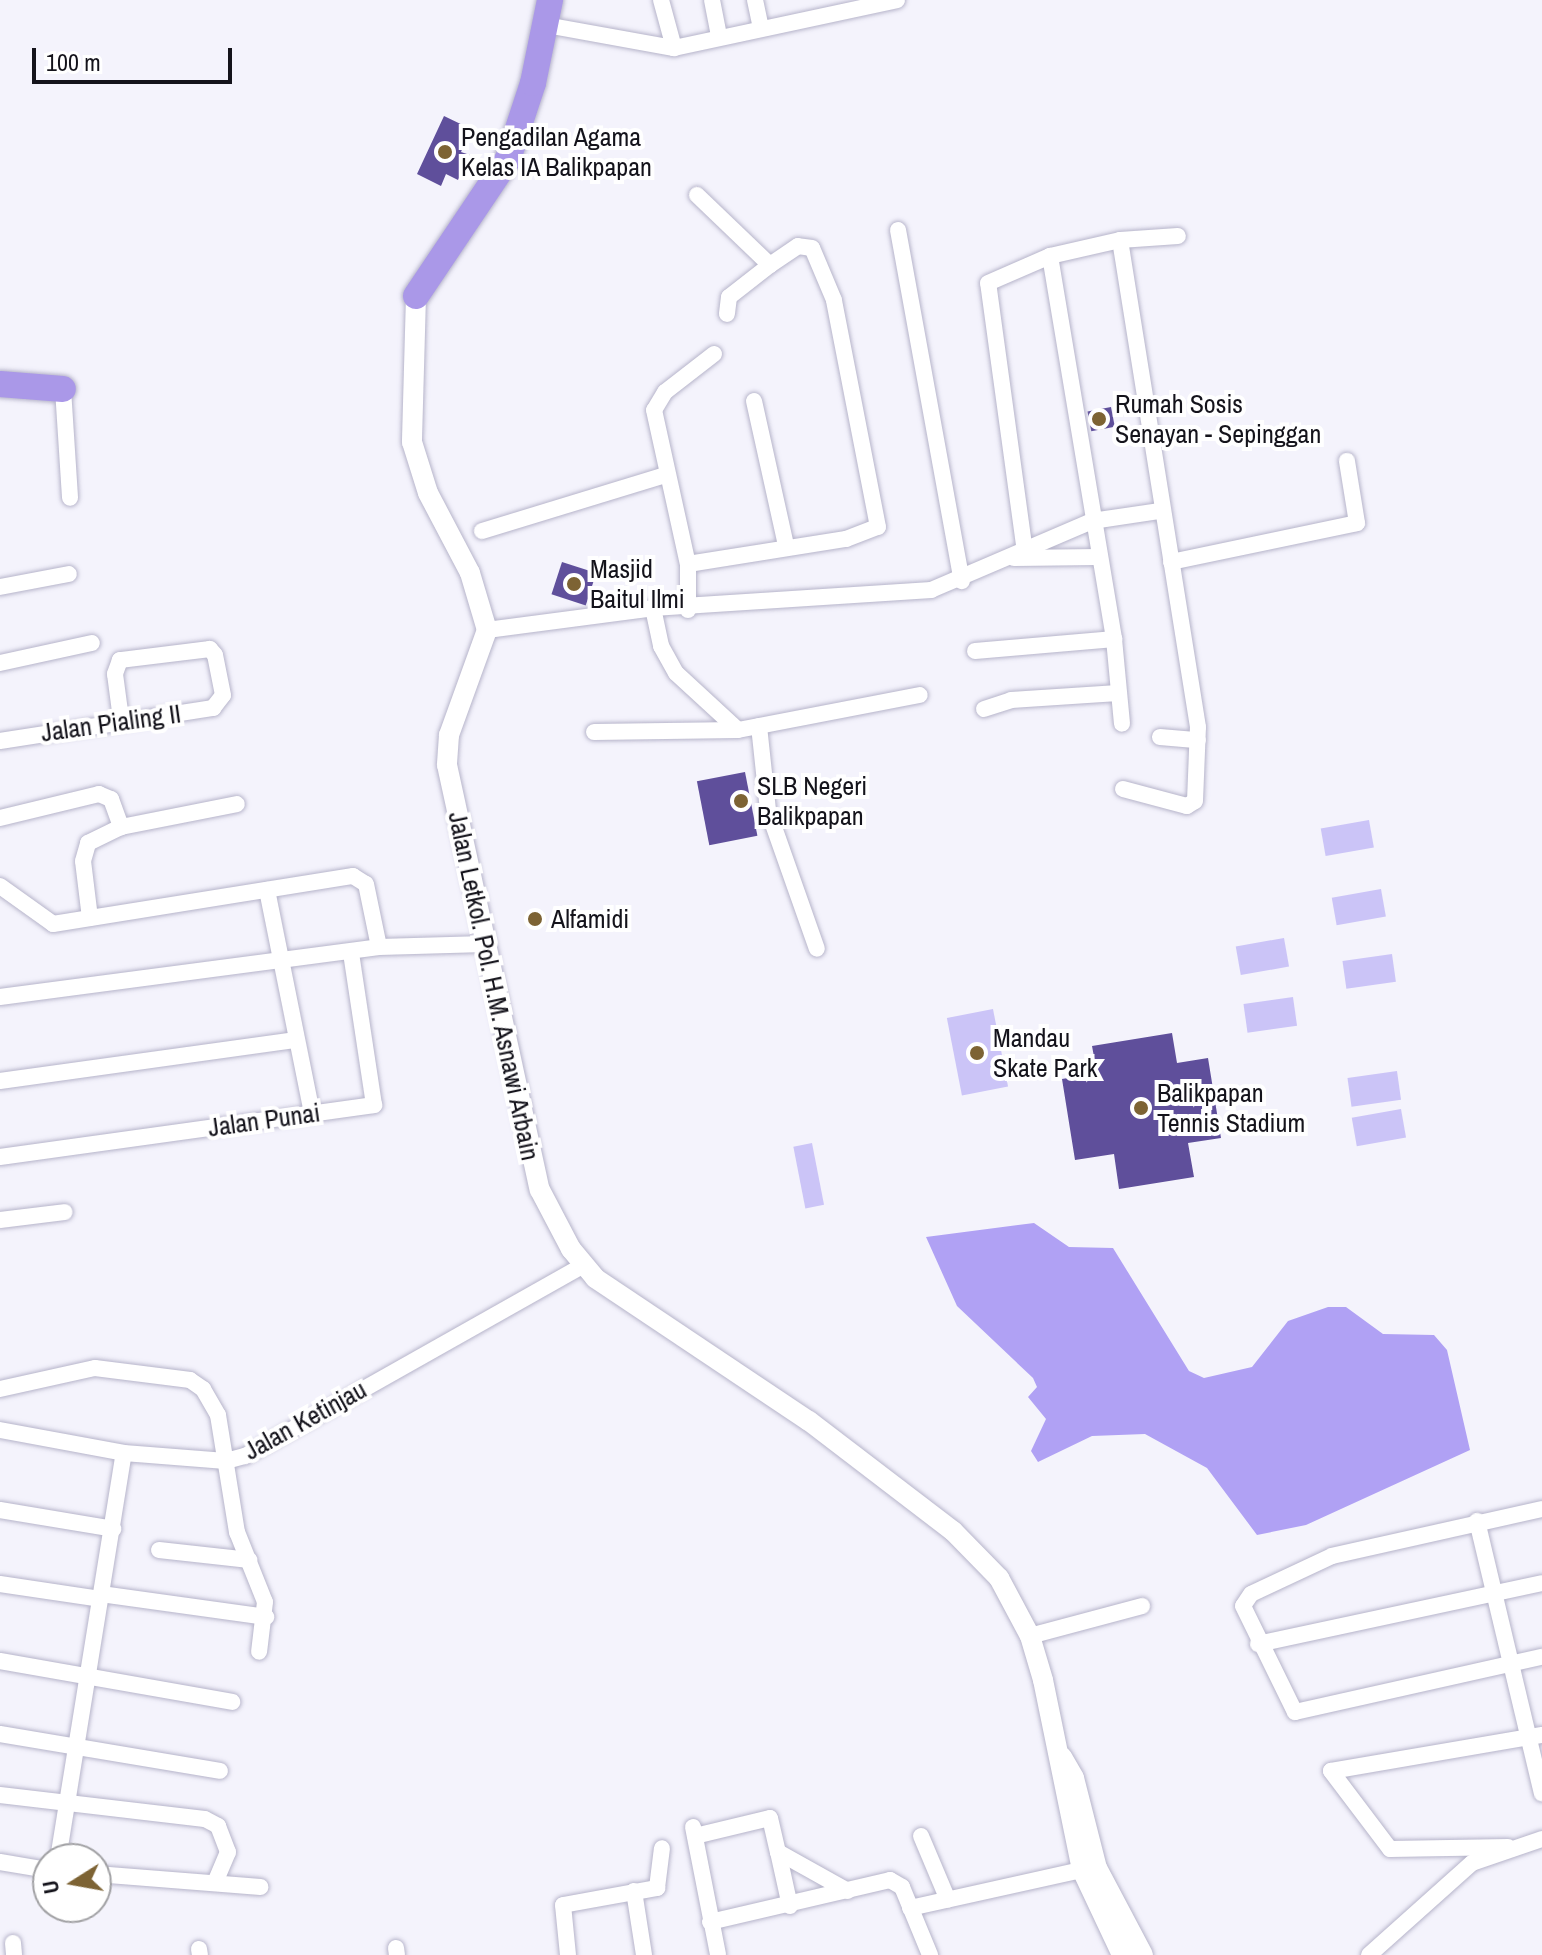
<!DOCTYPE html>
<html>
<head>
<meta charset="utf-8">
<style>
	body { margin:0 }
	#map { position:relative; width:1542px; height:1955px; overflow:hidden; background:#f4f3fc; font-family:"Archivo Narrow",sans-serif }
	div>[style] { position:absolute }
	.green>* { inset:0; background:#cbc4f7; transform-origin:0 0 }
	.water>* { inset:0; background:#b0a1f4 }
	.building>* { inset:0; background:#5f4f9b; transform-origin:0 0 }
	.roads { filter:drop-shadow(0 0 2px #b6b4ca) drop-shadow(0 0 2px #b6b4ca) }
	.minor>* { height:16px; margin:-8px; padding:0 8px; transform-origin:8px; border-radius:8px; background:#fff }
	.tertiary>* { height:20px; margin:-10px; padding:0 10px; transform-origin:10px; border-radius:10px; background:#fff }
	.trunk>* { height:26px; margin:-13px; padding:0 13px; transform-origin:13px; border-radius:13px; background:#aa98e8 }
	.dots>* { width:22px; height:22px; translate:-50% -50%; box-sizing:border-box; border:4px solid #fff; border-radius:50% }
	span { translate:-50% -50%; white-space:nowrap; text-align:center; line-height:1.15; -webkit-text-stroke:8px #fff; paint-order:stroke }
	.poi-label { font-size:26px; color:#14131b }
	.left { translate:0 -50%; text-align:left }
	.street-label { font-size:26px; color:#14131b }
	.north { position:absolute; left:32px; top:1843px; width:80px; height:80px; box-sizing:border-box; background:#fff; border:2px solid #a1a1a4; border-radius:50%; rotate:259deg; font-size:22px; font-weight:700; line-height:32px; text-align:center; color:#14131b }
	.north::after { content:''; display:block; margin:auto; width:28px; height:36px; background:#7d6334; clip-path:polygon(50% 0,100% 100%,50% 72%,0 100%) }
	.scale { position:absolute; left:32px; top:48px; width:200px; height:36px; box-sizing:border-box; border:4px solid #14131b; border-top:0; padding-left:10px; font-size:24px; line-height:28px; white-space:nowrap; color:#14131b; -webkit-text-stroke:6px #fff; paint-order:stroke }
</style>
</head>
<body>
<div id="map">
	<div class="green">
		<div style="left:1369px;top:820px;width:28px;height:49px;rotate:80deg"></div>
		<div style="left:1381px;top:889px;width:28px;height:50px;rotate:80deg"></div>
		<div style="left:1284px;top:938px;width:29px;height:49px;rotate:80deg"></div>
		<div style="left:1392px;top:954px;width:28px;height:50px;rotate:82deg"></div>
		<div style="left:1293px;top:997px;width:29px;height:50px;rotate:82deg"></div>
		<div style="left:993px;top:1009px;width:79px;height:47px;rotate:79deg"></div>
		<div style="left:1397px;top:1071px;width:29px;height:50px;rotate:82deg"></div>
		<div style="left:1401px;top:1109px;width:29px;height:50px;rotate:80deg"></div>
		<div style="left:812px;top:1143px;width:63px;height:19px;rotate:79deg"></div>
	</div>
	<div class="water">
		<div style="clip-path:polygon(1034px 1223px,1069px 1247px,1113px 1248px,1189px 1371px,1204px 1378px,1252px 1367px,1288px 1321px,1328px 1307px,1346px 1307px,1383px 1334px,1434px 1335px,1447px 1350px,1470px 1450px,1306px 1525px,1257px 1535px,1207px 1468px,1145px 1434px,1092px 1436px,1038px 1462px,1031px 1451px,1046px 1419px,1028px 1397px,1037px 1387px,1033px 1378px,957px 1306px,926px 1237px)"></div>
	</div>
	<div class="building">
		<div style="clip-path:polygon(444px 116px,471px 129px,461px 152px,470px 155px,458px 180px,446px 174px,441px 186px,417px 174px)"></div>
		<div style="left:1111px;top:407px;width:20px;height:24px;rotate:79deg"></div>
		<div style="left:562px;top:562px;width:36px;height:34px;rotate:18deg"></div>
		<div style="left:745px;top:772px;width:65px;height:49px;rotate:79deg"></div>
		<div style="clip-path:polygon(1172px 1033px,1177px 1063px,1208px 1058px,1221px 1138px,1188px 1143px,1194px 1177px,1119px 1189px,1114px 1154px,1075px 1160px,1062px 1079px,1097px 1073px,1092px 1046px)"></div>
	</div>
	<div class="roads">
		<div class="minor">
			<div style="left:661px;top:0;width:50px;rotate:74.8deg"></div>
			<div style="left:712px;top:0;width:38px;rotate:79deg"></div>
			<div style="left:755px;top:0;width:29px;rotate:78deg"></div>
			<div style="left:546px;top:25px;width:130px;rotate:10.2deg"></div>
			<div style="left:674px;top:48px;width:228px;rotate:-12.1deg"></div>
			<div style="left:697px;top:195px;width:101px;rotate:43.8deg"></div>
			<div style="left:898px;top:230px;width:357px;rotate:79.7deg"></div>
			<div style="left:1050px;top:256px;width:388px;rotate:80.5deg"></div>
			<div style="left:1114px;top:639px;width:85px;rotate:84.6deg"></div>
			<div style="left:714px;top:354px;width:62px;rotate:142.2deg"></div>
			<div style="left:665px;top:392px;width:21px;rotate:121deg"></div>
			<div style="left:654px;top:410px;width:158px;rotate:77.6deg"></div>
			<div style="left:688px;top:564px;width:160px;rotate:-9deg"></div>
			<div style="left:846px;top:539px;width:34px;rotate:-21deg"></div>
			<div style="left:878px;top:527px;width:231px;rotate:-101deg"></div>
			<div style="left:834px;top:300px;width:56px;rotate:-112.9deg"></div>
			<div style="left:812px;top:248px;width:14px;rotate:-172deg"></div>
			<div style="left:798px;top:246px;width:34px;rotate:146deg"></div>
			<div style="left:770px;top:265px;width:52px;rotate:142deg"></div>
			<div style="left:729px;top:297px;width:17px;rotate:97deg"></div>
			<div style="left:63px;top:389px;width:109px;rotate:86.3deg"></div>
			<div style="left:754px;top:401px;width:148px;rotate:77.5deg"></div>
			<div style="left:482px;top:531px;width:191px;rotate:-17deg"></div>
			<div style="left:1024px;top:545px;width:264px;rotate:-97.8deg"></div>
			<div style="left:988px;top:283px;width:68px;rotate:-23.5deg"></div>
			<div style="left:1050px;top:256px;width:72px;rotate:-12.9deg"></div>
			<div style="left:1014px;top:558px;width:85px;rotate:-0.7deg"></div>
			<div style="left:1171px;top:562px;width:190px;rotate:-11.8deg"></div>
			<div style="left:1357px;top:523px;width:63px;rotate:-99.2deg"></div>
			<div style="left:0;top:587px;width:70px;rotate:-10.7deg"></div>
			<div style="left:653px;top:608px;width:39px;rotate:78deg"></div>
			<div style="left:661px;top:646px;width:31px;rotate:61deg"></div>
			<div style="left:676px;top:673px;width:84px;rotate:42.6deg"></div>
			<div style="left:738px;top:730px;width:185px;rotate:-10.9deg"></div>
			<div style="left:688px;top:610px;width:46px;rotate:-90deg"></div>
			<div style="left:487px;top:630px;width:167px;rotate:-7.5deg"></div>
			<div style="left:653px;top:608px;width:279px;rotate:-3.7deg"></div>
			<div style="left:931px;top:590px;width:175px;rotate:-23.2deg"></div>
			<div style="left:1092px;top:521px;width:69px;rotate:-8.4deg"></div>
			<div style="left:975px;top:651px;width:140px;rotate:-4.9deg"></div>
			<div style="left:0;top:663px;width:94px;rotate:-12.3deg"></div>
			<div style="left:984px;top:709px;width:28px;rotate:-18deg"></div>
			<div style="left:1011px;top:700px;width:107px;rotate:-3.7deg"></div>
			<div style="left:759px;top:726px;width:84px;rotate:83.9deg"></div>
			<div style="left:768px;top:810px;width:147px;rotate:70.6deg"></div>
			<div style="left:594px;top:732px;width:144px;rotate:-0.8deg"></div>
			<div style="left:1160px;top:737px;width:38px;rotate:5deg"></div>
			<div style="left:0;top:741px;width:216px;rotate:-8.8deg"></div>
			<div style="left:213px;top:708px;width:16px;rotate:-52deg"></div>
			<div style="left:223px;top:695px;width:41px;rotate:-101.3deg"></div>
			<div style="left:215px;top:655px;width:8px;rotate:-130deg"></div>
			<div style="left:210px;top:649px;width:91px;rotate:173deg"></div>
			<div style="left:120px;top:660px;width:15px;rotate:110deg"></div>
			<div style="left:115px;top:674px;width:45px;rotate:82.4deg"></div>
			<div style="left:1123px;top:789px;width:66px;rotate:14.9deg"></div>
			<div style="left:1187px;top:806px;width:9px;rotate:-32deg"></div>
			<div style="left:1195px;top:801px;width:74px;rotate:-87.7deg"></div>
			<div style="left:1198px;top:727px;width:493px;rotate:-99.1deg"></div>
			<div style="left:1120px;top:240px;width:58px;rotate:-3.9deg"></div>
			<div style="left:0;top:818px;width:102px;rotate:-13.6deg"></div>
			<div style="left:99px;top:794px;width:13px;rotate:23deg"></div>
			<div style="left:111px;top:799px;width:30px;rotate:70deg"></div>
			<div style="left:0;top:886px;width:65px;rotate:35.6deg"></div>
			<div style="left:53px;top:924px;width:304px;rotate:-9.1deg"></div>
			<div style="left:353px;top:876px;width:15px;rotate:32deg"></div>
			<div style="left:366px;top:884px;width:64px;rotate:78.3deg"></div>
			<div style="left:267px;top:890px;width:227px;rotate:78.6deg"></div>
			<div style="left:90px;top:918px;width:57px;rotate:-97deg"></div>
			<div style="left:83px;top:861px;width:19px;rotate:-74deg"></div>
			<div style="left:88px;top:843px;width:37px;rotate:-26deg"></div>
			<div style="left:121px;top:827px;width:118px;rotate:-11.2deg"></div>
			<div style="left:0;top:997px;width:382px;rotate:-7.5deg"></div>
			<div style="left:379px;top:947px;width:106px;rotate:-1.6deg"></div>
			<div style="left:0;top:1081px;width:299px;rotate:-7.9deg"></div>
			<div style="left:0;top:1157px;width:378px;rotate:-7.9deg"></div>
			<div style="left:374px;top:1105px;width:154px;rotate:-98.6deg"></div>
			<div style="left:0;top:1220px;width:65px;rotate:-7deg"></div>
			<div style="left:0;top:1389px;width:97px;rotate:-12.5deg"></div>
			<div style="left:95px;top:1368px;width:96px;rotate:7.2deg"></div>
			<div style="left:190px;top:1380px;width:16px;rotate:35deg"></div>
			<div style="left:203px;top:1389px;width:30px;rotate:60deg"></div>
			<div style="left:218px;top:1415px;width:119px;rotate:80.8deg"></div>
			<div style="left:237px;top:1532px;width:75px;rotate:68.2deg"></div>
			<div style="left:265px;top:1602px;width:50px;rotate:96.8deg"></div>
			<div style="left:0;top:1430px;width:126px;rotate:10.5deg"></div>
			<div style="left:124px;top:1453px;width:102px;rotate:4.5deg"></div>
			<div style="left:226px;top:1461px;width:20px;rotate:-15deg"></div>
			<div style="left:245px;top:1456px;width:387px;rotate:-29.4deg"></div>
			<div style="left:1542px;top:1509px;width:215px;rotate:167.4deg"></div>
			<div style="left:1332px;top:1556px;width:89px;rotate:154.9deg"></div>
			<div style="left:1251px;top:1594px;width:14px;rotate:124deg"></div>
			<div style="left:1243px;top:1606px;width:118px;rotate:63.9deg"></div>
			<div style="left:1295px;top:1712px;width:253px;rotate:-12.6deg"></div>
			<div style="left:0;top:1510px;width:115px;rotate:9.5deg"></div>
			<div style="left:1477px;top:1521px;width:280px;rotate:76.6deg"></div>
			<div style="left:159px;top:1550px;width:91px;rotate:6.3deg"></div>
			<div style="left:0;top:1584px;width:101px;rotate:8.5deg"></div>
			<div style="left:101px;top:1594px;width:167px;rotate:7.9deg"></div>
			<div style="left:1030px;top:1636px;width:116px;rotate:-15deg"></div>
			<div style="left:1258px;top:1644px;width:290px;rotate:-12.1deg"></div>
			<div style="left:0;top:1661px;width:236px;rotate:10deg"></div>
			<div style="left:0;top:1734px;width:223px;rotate:9.5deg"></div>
			<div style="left:0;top:1795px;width:206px;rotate:6.7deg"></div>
			<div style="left:205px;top:1819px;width:15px;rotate:28deg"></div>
			<div style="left:218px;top:1826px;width:28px;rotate:69deg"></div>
			<div style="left:228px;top:1852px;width:30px;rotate:113deg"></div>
			<div style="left:693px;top:1827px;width:130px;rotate:78.9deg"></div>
			<div style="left:695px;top:1836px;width:77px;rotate:-13.5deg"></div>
			<div style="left:770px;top:1818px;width:35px;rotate:77deg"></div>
			<div style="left:921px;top:1836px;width:69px;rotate:67.1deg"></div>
			<div style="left:1508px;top:1847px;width:118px;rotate:179deg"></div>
			<div style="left:1390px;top:1849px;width:98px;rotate:-127.1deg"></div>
			<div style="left:1331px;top:1771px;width:214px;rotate:-9.7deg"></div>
			<div style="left:58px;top:1859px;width:411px;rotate:-80.8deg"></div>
			<div style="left:0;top:1862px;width:49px;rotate:9.5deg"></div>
			<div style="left:96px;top:1874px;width:165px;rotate:4.5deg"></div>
			<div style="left:634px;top:1891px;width:65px;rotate:81.1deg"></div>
			<div style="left:790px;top:1906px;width:55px;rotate:-102.5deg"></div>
			<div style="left:778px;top:1852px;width:80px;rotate:29.1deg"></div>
			<div style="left:910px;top:1908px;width:176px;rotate:-12.5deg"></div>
			<div style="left:710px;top:1922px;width:185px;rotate:-13.1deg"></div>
			<div style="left:890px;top:1880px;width:14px;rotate:30deg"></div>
			<div style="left:902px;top:1887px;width:74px;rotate:67.6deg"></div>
			<div style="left:13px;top:1943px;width:12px;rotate:85deg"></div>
			<div style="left:396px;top:1948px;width:7px;rotate:82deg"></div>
			<div style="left:199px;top:1949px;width:6px;rotate:81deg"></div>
			<div style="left:568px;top:1955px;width:50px;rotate:-95.7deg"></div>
			<div style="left:563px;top:1905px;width:96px;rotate:-10.3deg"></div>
			<div style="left:657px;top:1888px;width:40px;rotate:-82.9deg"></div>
			<div style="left:1369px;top:1955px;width:138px;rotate:-41.8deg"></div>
			<div style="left:1472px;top:1863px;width:74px;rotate:-18.9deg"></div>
		</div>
		<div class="tertiary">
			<div style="left:416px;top:296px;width:146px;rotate:91.6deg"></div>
			<div style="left:412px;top:442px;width:53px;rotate:72.6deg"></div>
			<div style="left:428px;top:493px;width:90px;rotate:62.3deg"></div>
			<div style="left:470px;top:573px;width:59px;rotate:73.4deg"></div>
			<div style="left:487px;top:630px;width:112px;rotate:109.9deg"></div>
			<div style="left:449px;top:735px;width:30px;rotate:94deg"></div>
			<div style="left:447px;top:765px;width:435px;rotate:77.7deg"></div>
			<div style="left:540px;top:1190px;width:67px;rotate:62.3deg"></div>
			<div style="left:571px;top:1249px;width:38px;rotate:50deg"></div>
			<div style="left:595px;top:1278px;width:257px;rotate:33.8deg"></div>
			<div style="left:809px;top:1421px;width:181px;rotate:37.4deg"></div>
			<div style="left:953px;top:1531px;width:66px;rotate:45.6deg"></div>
			<div style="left:999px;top:1578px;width:66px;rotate:61.9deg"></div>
			<div style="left:1030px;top:1636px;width:46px;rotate:73.5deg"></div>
			<div style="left:1043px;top:1680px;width:194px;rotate:78.4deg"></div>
			<div style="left:1082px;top:1870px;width:94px;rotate:64.8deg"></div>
			<div style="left:1062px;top:1757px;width:24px;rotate:60deg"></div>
			<div style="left:1074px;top:1778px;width:93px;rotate:75.7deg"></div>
			<div style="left:1097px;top:1868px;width:98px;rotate:62.1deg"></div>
		</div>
		<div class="trunk">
			<div style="left:416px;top:296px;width:165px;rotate:-56.1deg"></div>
			<div style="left:508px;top:159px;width:80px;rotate:-71.8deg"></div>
			<div style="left:533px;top:83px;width:85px;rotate:-78.4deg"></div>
			<div style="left:0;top:384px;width:63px;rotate:4.5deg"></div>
		</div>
	</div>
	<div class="dots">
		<div style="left:445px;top:152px;background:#7d6334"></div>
		<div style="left:1099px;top:419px;background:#7d6334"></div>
		<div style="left:574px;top:584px;background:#7d6334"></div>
		<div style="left:741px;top:801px;background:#7d6334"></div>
		<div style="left:535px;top:919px;background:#7d6334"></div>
		<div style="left:977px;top:1053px;background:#7d6334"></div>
		<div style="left:1141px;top:1108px;background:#7d6334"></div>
	</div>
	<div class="poi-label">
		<span class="left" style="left:461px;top:152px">Pengadilan Agama<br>Kelas IA Balikpapan</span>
		<span class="left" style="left:1115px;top:419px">Rumah Sosis<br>Senayan - Sepinggan</span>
		<span class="left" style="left:590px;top:584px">Masjid<br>Baitul Ilmi</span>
		<span class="left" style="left:757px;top:801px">SLB Negeri<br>Balikpapan</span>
		<span class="left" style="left:551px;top:919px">Alfamidi</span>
		<span class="left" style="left:993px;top:1053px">Mandau<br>Skate Park</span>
		<span class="left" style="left:1157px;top:1108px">Balikpapan<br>Tennis Stadium</span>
	</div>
	<div class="street-label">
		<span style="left:111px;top:723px;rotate:-8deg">Jalan Pialing II</span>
		<span style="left:494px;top:986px;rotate:78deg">Jalan Letkol. Pol. H.M. Asnawi Arbain</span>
		<span style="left:264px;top:1120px;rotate:-8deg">Jalan Punai</span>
		<span style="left:305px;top:1420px;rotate:-29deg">Jalan Ketinjau</span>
	</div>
	<div class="north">U</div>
	<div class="scale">100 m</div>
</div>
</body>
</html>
